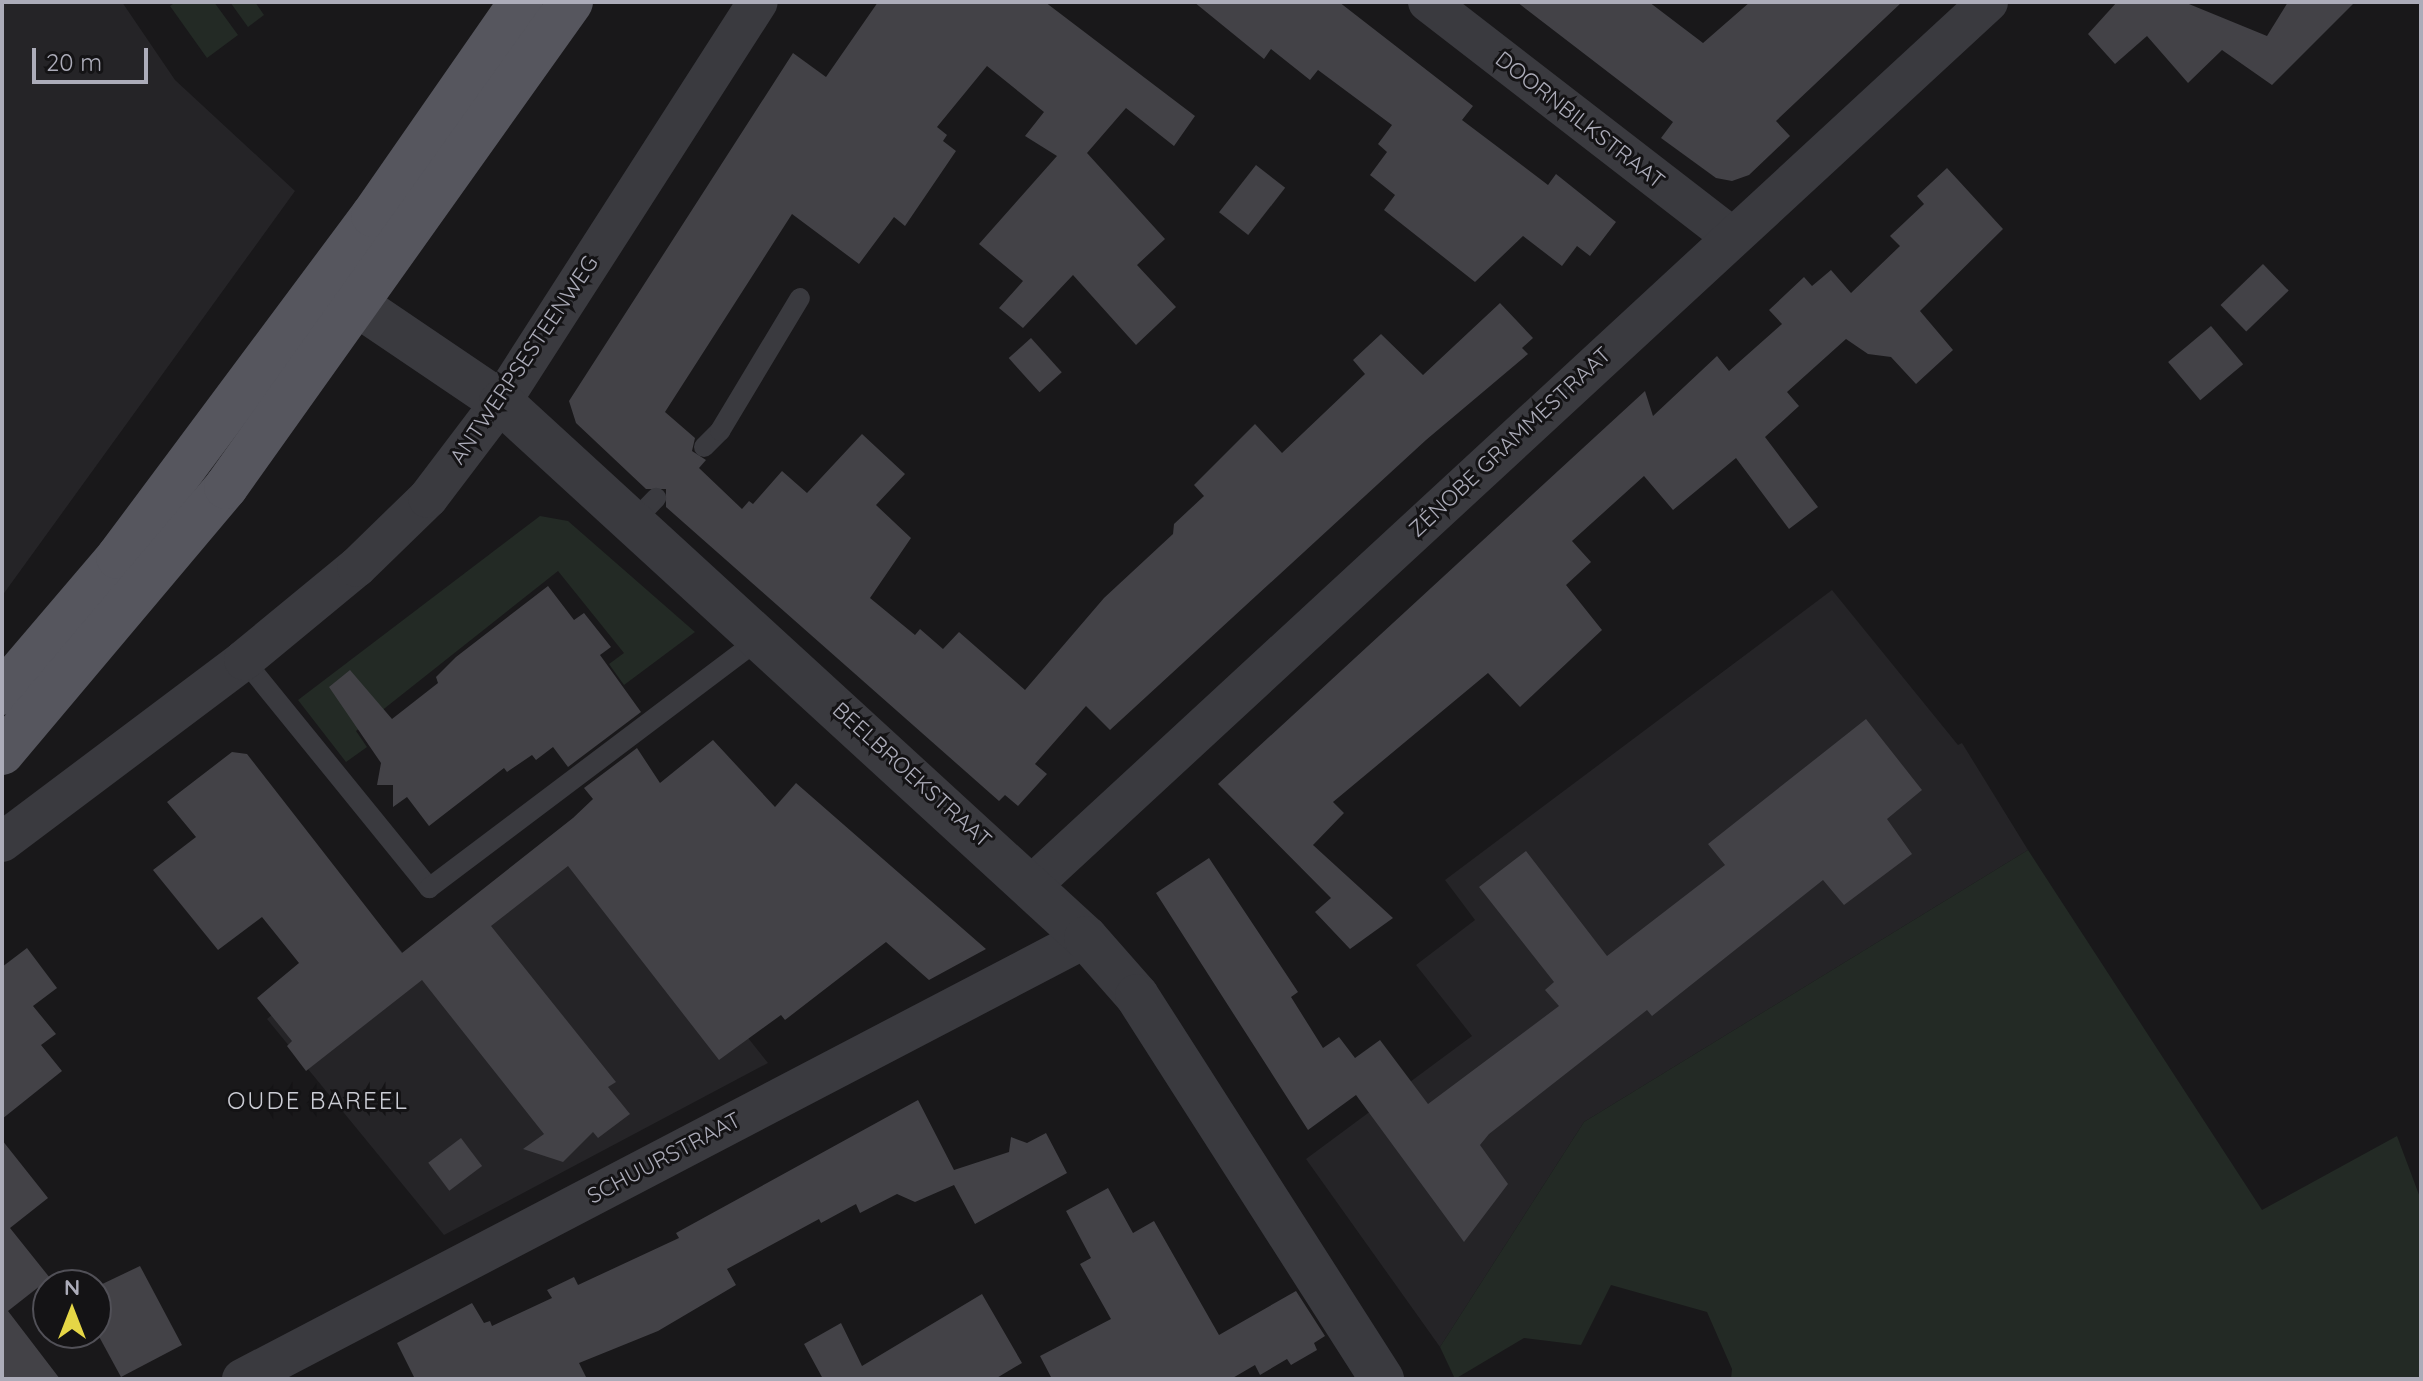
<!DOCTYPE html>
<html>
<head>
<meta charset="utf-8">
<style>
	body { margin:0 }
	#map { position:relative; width:2423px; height:1381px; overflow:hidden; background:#19181a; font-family:Quicksand,sans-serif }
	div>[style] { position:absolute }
	.built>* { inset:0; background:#252427 }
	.green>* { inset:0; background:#232a25 }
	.building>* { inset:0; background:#434247; transform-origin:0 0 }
	.service>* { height:20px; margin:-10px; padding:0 10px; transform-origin:10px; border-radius:10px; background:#3a3a3f }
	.minor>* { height:40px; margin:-20px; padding:0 20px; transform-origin:20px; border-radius:20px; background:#3a3a3f }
	.tertiary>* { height:44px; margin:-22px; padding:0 22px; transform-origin:22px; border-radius:22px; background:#3a3a3f }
	.primary>* { height:44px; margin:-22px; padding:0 22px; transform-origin:22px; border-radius:22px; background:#56565e }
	span { translate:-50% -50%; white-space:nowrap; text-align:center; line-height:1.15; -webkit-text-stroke:6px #141315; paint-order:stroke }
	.street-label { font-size:22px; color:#acacb9 }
	.neighbourhood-label { font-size:24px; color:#cccdd5; letter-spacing:2px }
	.frame { position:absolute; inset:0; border:4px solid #acacb9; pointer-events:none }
	.north { position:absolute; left:32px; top:1269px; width:80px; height:80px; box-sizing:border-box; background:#141315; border:2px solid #515057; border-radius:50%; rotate:0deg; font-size:22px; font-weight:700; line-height:32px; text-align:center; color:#acacb9 }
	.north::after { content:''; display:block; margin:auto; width:28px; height:36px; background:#e5d646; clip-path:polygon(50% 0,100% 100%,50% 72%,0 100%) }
	.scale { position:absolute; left:32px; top:48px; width:116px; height:36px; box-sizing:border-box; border:4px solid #acacb9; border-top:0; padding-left:10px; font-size:24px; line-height:28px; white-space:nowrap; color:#acacb9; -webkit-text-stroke:6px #141315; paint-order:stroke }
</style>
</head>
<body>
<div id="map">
	<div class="built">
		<div style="clip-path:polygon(2px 2px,122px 2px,175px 80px,295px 191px,2px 596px)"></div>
		<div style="clip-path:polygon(1832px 590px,1958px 745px,1962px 743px,2028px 850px,1584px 1122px,1440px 1347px,1306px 1159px,1472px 1036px,1416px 965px,1475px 920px,1445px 880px)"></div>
		<div style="clip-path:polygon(573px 818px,768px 1063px,444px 1235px,267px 1019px,379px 924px,403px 953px)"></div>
	</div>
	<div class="green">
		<div style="clip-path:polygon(176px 2px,214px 2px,238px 35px,207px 58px,170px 6px)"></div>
		<div style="clip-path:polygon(230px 2px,255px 2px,264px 15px,248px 27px)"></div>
		<div style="clip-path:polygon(540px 516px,568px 521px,695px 632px,624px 685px,609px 664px,624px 653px,558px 571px,356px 731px,367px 747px,346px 762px,298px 700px)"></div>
		<div style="clip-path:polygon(2028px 850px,2262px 1210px,2397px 1136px,2421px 1200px,2421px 1379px,1731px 1379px,1732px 1369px,1707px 1312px,1611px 1285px,1581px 1345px,1524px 1338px,1455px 1379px,1440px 1347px,1584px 1122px)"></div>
	</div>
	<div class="building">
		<div style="clip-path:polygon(878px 2px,1045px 2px,1195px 116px,1174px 146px,1126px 108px,1087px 153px,1165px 239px,1137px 265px,1176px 307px,1136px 345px,1073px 275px,1023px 328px,999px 308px,1023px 281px,979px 244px,1057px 156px,1025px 136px,1044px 112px,987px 66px,937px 127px,947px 135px,943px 141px,956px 151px,905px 226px,894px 217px,859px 264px,792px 214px,665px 412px,695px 438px,692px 451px,706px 460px,699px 468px,742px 509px,749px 501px,753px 504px,782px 471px,807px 493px,862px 434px,905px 474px,876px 505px,911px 538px,870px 598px,915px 635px,920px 629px,943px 649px,959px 632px,1025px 690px,1104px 598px,1173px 534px,1174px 524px,1204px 496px,1194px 485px,1255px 424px,1282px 453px,1365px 374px,1353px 360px,1381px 334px,1423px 375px,1500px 303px,1533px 338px,1522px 348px,1528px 354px,1426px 440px,1110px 730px,1086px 706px,1035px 764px,1047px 774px,1018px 806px,1005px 795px,999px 801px,666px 507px,666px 489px,646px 489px,576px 423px,569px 401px,793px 53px,826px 77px)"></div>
		<div style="clip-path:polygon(1194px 2px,1339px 2px,1473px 106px,1462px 120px,1548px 185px,1556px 174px,1616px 222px,1590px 256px,1577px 246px,1562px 266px,1523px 236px,1475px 282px,1384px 210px,1395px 195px,1370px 175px,1387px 152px,1378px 144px,1392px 125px,1318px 70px,1310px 80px,1271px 49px,1264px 59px)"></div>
		<div style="clip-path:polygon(1517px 2px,1649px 2px,1703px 43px,1750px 2px,1902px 2px,1776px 121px,1790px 136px,1749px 175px,1732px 181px,1716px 178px,1661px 138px,1673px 122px)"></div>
		<div style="clip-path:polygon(2117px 2px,2184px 2px,2267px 36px,2288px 2px,2355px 2px,2272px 85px,2222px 50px,2188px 83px,2147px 36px,2115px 64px,2088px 34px)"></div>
		<div style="left:1256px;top:165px;width:37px;height:60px;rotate:38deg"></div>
		<div style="clip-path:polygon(1947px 168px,2003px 229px,1920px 311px,1953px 350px,1916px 384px,1891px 357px,1868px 354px,1846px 339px,1787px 392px,1799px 406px,1765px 437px,1818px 507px,1789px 529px,1736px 458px,1673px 510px,1644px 476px,1572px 541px,1591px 562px,1566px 585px,1602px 630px,1520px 707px,1488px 673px,1333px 802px,1344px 813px,1313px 845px,1393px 918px,1350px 949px,1315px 912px,1331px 898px,1218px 784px,1645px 391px,1653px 416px,1717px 356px,1729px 371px,1782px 324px,1769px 310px,1804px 277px,1812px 286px,1831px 270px,1851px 293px,1900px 246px,1890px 236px,1924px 204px,1917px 196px)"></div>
		<div style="left:2263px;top:264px;width:37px;height:59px;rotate:46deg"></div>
		<div style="left:2211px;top:326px;width:50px;height:56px;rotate:50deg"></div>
		<div style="left:1031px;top:338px;width:46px;height:30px;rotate:48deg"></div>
		<div style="clip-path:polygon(548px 586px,574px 620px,584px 613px,611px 647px,600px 655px,641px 712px,568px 767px,553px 747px,536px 760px,532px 755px,507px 772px,504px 768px,429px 826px,407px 797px,393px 807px,393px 785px,377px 785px,381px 763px,329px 687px,350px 670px,392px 719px,438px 683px,436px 677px,456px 657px)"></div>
		<div style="clip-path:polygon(1866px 719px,1922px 790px,1887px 819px,1912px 854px,1844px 905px,1823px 880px,1652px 1016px,1647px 1010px,1489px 1134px,1480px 1145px,1508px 1184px,1464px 1242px,1356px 1095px,1308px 1130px,1156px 893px,1209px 858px,1298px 992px,1291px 997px,1323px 1048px,1339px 1037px,1355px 1058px,1380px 1040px,1428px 1104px,1559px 1006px,1545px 990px,1554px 982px,1479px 887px,1526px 851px,1607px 956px,1725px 865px,1708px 844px)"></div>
		<div style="clip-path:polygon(713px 740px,775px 807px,796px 783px,986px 949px,929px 980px,886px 942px,785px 1020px,781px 1015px,719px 1060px,568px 866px,491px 926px,616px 1082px,608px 1087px,630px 1114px,598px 1138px,593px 1132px,563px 1162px,523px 1149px,544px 1134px,422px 980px,306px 1071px,287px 1046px,292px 1041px,257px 998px,299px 963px,262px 917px,218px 950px,153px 870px,196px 837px,167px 802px,232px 752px,247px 754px,402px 953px,573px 818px,593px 799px,584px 788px,637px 748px,660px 783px)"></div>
		<div style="clip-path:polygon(27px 948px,57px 988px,33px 1006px,56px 1034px,41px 1045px,62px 1071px,2px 1119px,2px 967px)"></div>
		<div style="clip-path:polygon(918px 1100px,954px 1170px,1009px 1152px,1011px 1137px,1027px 1143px,1046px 1133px,1067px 1173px,975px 1224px,954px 1185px,915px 1202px,897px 1194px,860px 1213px,856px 1204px,821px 1223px,819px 1219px,727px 1269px,736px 1285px,658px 1331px,579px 1363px,587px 1379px,415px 1379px,397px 1343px,472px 1303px,484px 1323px,490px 1321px,492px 1326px,552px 1298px,547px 1290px,574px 1277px,578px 1285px,679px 1238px,676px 1233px)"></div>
		<div style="left:461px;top:1138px;width:35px;height:41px;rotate:53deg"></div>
		<div style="clip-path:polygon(2px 1140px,48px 1198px,10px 1228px,50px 1278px,8px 1311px,60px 1379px,2px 1379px)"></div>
		<div style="clip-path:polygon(1108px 1188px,1133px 1233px,1154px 1221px,1219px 1335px,1296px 1291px,1325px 1336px,1314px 1343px,1317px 1350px,1291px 1365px,1287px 1359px,1260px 1375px,1255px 1365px,1231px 1379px,1052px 1379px,1040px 1356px,1111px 1319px,1080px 1264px,1091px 1258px,1066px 1211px)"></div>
		<div style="clip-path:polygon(140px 1266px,182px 1345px,121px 1377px,96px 1331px,96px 1287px)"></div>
		<div style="clip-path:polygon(982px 1294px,1022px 1363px,995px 1379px,823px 1379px,804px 1344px,841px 1323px,862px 1366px)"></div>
	</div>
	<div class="service">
		<div style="left:704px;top:447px;width:23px;rotate:-45deg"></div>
		<div style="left:720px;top:431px;width:155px;rotate:-59deg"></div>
		<div style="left:632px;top:523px;width:35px;rotate:-46deg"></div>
		<div style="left:244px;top:660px;width:294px;rotate:50.9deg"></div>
		<div style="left:429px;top:888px;width:414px;rotate:-37deg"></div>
	</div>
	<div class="minor">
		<div style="left:1428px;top:2px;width:384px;rotate:37.7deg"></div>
		<div style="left:2px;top:842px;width:303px;rotate:-36.9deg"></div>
		<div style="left:244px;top:660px;width:146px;rotate:-39.5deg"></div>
		<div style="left:357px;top:567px;width:99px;rotate:-44.2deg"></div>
		<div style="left:428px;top:498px;width:121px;rotate:-52.8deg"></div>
		<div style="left:501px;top:402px;width:475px;rotate:-57.3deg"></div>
		<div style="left:1033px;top:884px;width:1300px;rotate:-42.72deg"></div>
		<div style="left:242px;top:1379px;width:952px;rotate:-27.59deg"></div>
	</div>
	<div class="tertiary">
		<div style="left:325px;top:283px;width:212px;rotate:34.1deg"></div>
		<div style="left:501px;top:402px;width:793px;rotate:42.5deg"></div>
		<div style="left:1086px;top:938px;width:77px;rotate:48.7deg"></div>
		<div style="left:1137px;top:996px;width:455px;rotate:57.4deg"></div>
	</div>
	<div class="primary">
		<div style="left:2px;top:693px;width:179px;rotate:-49.5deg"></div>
		<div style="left:118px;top:557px;width:427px;rotate:-53.3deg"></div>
		<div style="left:373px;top:215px;width:259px;rotate:-55.2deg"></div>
		<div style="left:2px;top:753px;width:348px;rotate:-49.9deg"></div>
		<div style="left:226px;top:487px;width:595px;rotate:-54.57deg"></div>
	</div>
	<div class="street-label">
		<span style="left:1580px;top:120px;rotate:38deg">DOORNBILKSTRAAT</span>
		<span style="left:524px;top:360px;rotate:-56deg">ANTWERPSESTEENWEG</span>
		<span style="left:1510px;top:442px;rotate:-43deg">ZÉNOBE GRAMMESTRAAT</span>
		<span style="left:912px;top:775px;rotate:42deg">BEELBROEKSTRAAT</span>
		<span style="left:664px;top:1158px;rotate:-28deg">SCHUURSTRAAT</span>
	</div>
	<div class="neighbourhood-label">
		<span style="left:318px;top:1101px">OUDE BAREEL</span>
	</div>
	<div class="frame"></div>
	<div class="north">N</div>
	<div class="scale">20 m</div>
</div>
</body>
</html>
